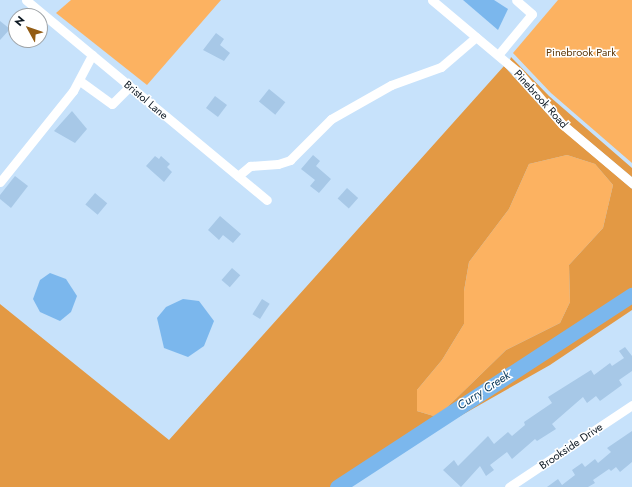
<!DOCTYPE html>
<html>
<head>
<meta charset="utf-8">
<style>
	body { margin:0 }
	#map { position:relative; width:632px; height:487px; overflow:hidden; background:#c7e2fb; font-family:Jost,sans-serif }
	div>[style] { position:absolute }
	.green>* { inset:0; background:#fcb261 }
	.forest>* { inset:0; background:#e39944 }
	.water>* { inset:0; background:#7bb7ed }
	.river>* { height:15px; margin:-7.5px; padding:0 7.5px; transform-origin:7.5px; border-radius:7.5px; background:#7bb7ed }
	.building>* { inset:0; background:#a7c8e7; transform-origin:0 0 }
	.minor>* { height:9px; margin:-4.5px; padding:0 4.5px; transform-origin:4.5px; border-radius:4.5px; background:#fff }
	span { translate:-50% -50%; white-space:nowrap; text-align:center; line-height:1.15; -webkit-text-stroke:3px #fff; paint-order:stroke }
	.park-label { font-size:11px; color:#5f3a0b }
	.street-label { font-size:11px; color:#0c1823 }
	.water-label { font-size:12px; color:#053457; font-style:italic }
	.north { position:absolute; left:8px; top:8px; width:40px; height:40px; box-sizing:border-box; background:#fff; border:1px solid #9ea3a7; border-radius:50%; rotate:310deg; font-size:11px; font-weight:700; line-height:16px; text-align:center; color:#0c1823 }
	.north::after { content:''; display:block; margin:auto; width:14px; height:18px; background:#935c14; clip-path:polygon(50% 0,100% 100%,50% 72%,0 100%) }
</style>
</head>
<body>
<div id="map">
	<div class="green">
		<div style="clip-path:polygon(71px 0,221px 0,147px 85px,56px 13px)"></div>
		<div style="clip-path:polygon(558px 0,632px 0,632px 163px,551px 93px,513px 53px)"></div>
		<div style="clip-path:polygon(567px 155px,595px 164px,613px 185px,603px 228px,569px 265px,570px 302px,560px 323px,506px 350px,437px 417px,417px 411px,417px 390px,442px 360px,464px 324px,464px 291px,469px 262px,509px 209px,529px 164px)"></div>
	</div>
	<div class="forest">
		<div style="clip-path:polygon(511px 57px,549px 96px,632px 168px,632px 177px,565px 121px,510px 60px)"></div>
		<div style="clip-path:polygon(evenodd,504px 66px,559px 127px,632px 189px,632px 310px,550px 365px,393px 454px,343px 487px,0 487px,0 304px,169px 440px,504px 66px,567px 155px,595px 164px,613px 185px,603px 228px,569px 265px,570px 302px,560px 323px,506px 350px,437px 417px,417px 411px,417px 390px,442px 360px,464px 324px,464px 291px,469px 262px,509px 209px,529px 164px,567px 155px)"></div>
	</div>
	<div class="water">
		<div style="clip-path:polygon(463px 0,494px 0,508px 9px,498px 30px)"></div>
		<div style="clip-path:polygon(50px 273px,66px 279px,77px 296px,71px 312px,60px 321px,40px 312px,33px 299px,40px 280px)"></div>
		<div style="clip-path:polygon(183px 299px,199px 301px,214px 321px,204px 346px,188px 357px,164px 348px,157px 318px,166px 307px)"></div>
	</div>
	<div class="river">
		<div style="left:337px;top:487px;width:352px;rotate:-33.1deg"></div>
	</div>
	<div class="building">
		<div style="clip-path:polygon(0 21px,10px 29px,0 40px)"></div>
		<div style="clip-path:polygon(216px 33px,224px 39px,220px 45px,230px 53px,224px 61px,203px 50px)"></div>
		<div style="left:269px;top:89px;width:21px;height:16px;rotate:39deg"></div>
		<div style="left:215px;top:96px;width:15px;height:15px;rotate:37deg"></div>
		<div style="clip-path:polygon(72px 111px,87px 129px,75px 143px,54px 131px)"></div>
		<div style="clip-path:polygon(313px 155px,320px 161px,316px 166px,331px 179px,319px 193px,310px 186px,315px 180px,301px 169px)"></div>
		<div style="clip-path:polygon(155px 156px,159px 159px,161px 156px,170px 164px,167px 167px,172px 172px,164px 182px,146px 166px)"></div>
		<div style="clip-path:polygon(15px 176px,28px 186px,11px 208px,0 199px,0 195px)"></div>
		<div style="left:347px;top:188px;width:15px;height:14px;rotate:42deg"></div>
		<div style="left:95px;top:193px;width:16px;height:15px;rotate:40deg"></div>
		<div style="clip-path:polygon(220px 216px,241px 234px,233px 243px,223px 235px,219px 240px,208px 230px)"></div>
		<div style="left:232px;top:268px;width:11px;height:16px;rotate:41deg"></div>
		<div style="left:262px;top:299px;width:9px;height:18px;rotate:32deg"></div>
		<div style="clip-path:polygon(625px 347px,632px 356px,632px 371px,619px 380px,622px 385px,600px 401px,596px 396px,587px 403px,583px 397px,552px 424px,556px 429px,537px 441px,535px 439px,512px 459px,507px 452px,490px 465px,494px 470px,486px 476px,480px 466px,461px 487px,443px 470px,454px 460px,458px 466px,488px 436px,494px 444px,508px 432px,512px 436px,525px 425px,524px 422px,552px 403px,548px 397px,591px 370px,594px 375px,610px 363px,612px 366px,624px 358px,619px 351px)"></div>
		<div style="clip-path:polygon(632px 431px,632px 462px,620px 472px,616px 467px,611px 471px,609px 469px,593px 480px,595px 483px,588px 487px,547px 487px,558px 479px,562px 485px,575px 475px,572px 470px,582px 463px,585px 467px,595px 459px,598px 463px,611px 452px,607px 448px)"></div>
	</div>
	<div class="minor">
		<div style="left:26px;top:0;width:313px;rotate:39.7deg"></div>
		<div style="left:432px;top:0;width:114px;rotate:40deg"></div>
		<div style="left:519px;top:73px;width:67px;rotate:49.9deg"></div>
		<div style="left:562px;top:124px;width:92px;rotate:40.1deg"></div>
		<div style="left:498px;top:55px;width:53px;rotate:-50.3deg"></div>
		<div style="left:532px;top:14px;width:21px;rotate:-139deg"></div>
		<div style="left:80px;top:81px;width:39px;rotate:36deg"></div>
		<div style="left:112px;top:104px;width:25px;rotate:-45deg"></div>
		<div style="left:238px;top:176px;width:16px;rotate:-40deg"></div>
		<div style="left:250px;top:166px;width:28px;rotate:-4deg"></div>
		<div style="left:278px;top:164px;width:13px;rotate:-18deg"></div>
		<div style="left:290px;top:160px;width:58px;rotate:-45deg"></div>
		<div style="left:331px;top:119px;width:69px;rotate:-29.5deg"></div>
		<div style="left:391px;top:85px;width:53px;rotate:-19.8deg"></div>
		<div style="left:441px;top:67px;width:46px;rotate:-40.6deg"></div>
		<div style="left:0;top:182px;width:117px;rotate:-51.3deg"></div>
		<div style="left:73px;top:91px;width:41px;rotate:-62.2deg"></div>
		<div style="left:509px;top:487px;width:148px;rotate:-33.7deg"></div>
	</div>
	<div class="park-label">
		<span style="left:581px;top:52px">Pinebrook Park</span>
	</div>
	<div class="street-label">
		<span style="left:541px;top:99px;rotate:48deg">Pinebrook Road</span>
		<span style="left:146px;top:100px;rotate:40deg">Bristol Lane</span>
		<span style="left:571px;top:446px;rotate:-34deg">Brookside Drive</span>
	</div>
	<div class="water-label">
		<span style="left:484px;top:391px;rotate:-33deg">Curry Creek</span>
	</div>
	<div class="north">N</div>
</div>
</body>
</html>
